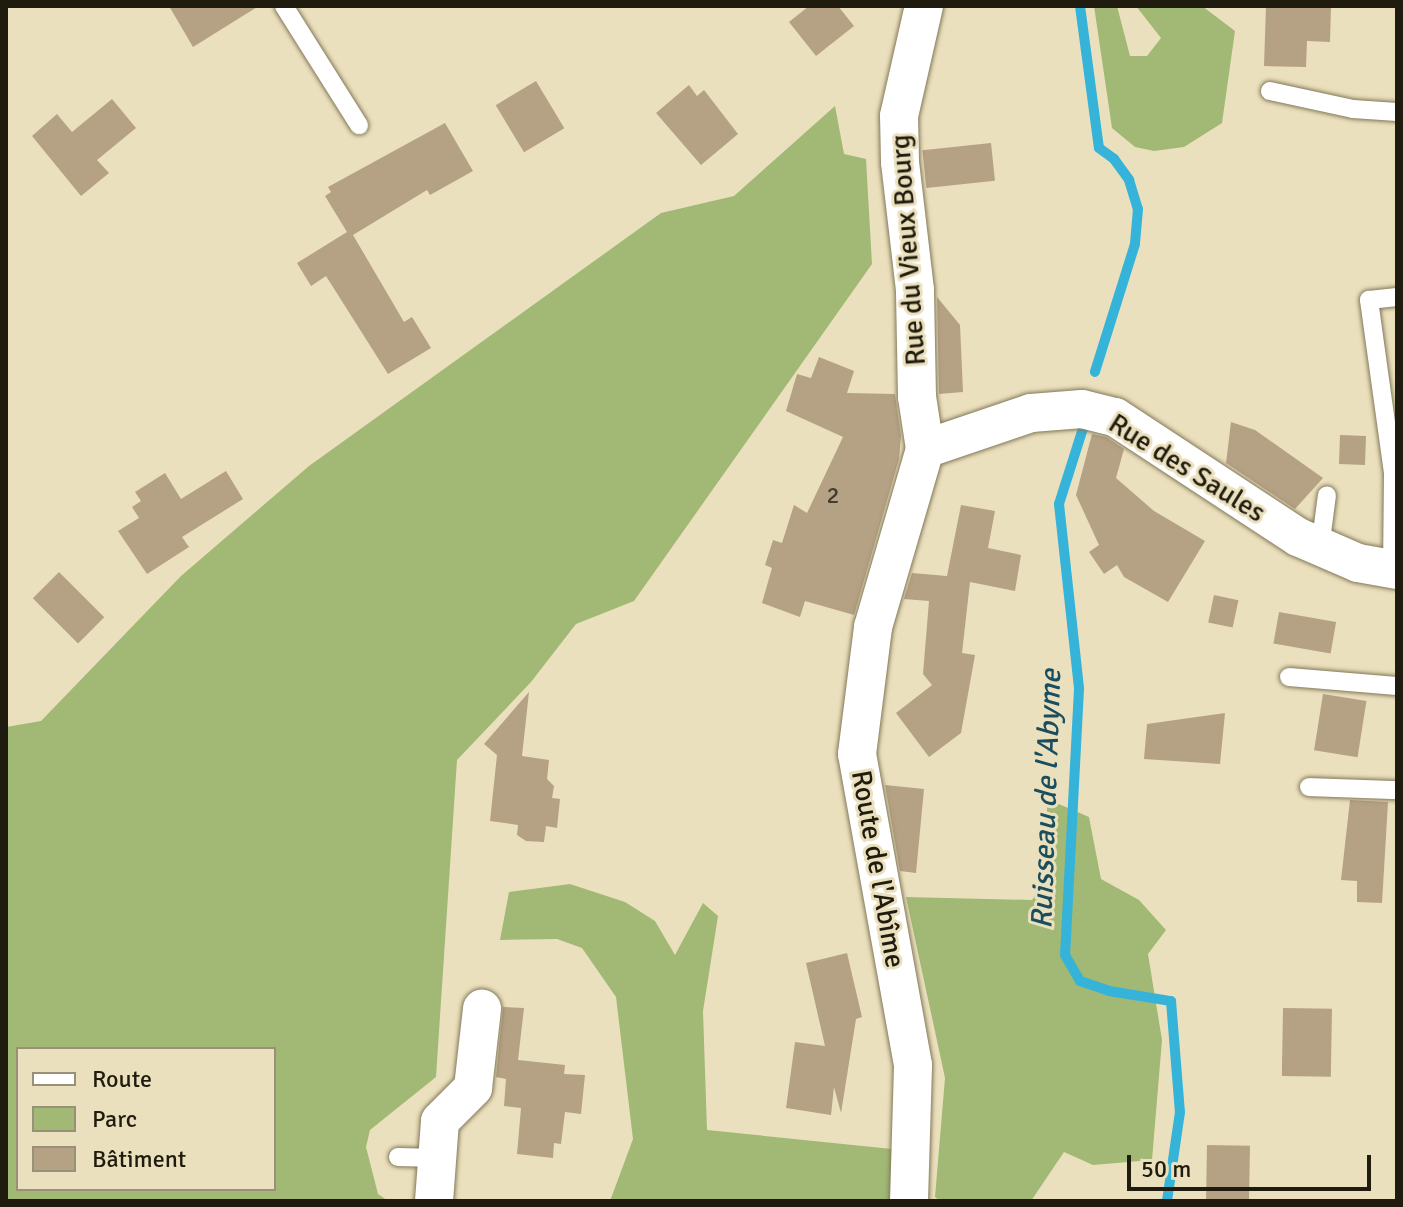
<!DOCTYPE html>
<html>
<head>
<meta charset="utf-8">
<style>
	body { margin:0 }
	#map { position:relative; width:1403px; height:1207px; overflow:hidden; background:#ebe0bd; font-family:Signika,sans-serif }
	div>[style] { position:absolute }
	.green>* { inset:0; background:#a1b975 }
	.stream>* { height:10px; margin:-5px; padding:0 5px; transform-origin:5px; border-radius:5px; background:#35b3d9 }
	.building>* { inset:0; background:#b5a184; transform-origin:0 0 }
	.roads { filter:drop-shadow(0 0 2px #827859) drop-shadow(0 0 2px #827859) }
	.service>* { height:18px; margin:-9px; padding:0 9px; transform-origin:9px; border-radius:9px; background:#fff }
	.minor>* { height:38px; margin:-19px; padding:0 19px; transform-origin:19px; border-radius:19px; background:#fff }
	span { translate:-50% -50%; white-space:nowrap; text-align:center; line-height:1.15; -webkit-text-stroke:6px #ebe0bd; paint-order:stroke }
	.number-label { font-size:24px; color:#443c2c }
	.number-label span { -webkit-text-stroke-width:0 }
	.street-label { font-size:28px; color:#1f1b0e }
	.water-label { font-size:30px; color:#1a4d5d; font-style:italic }
	.frame { position:absolute; inset:0; border:8px solid #1f1b0e; pointer-events:none }
	.legend { position:absolute; left:16px; top:1047px; width:260px; height:144px; box-sizing:border-box; background:#ebe0bd; border:2px solid #999177; margin:0; padding:10px 14px; list-style:none; font-size:24px; color:#1f1b0e }
	.legend li { display:flex; align-items:center; gap:16px; height:40px }
	.legend b { width:40px; border:2px solid #999177 }
	.scale { position:absolute; left:1127px; top:1155px; width:244px; height:36px; box-sizing:border-box; border:4px solid #1f1b0e; border-top:0; padding-left:10px; font-size:24px; line-height:28px; white-space:nowrap; color:#1f1b0e; -webkit-text-stroke:6px #ebe0bd; paint-order:stroke }
</style>
</head>
<body>
<div id="map">
	<div class="green">
		<div style="clip-path:polygon(1094px 6px,1117px 6px,1130px 56px,1147px 56px,1161px 38px,1136px 6px,1202px 6px,1235px 31px,1222px 123px,1184px 147px,1154px 151px,1135px 147px,1112px 128px)"></div>
		<div style="clip-path:polygon(evenodd,835px 106px,844px 154px,866px 159px,872px 264px,634px 601px,576px 624px,531px 682px,457px 760px,436px 1077px,370px 1130px,366px 1147px,378px 1194px,388px 1201px,6px 1201px,6px 727px,41px 721px,181px 576px,309px 466px,661px 213px,734px 196px,835px 106px,18px 1049px,274px 1049px,274px 1189px,18px 1189px,18px 1049px)"></div>
		<div style="clip-path:polygon(1047px 799px,1089px 817px,1101px 879px,1139px 900px,1166px 930px,1148px 954px,1162px 1040px,1152px 1160px,1093px 1165px,1064px 1152px,1031px 1201px,940px 1201px,935px 1197px,945px 1078px,906px 897px,1032px 900px,1047px 879px)"></div>
		<div style="clip-path:polygon(570px 884px,625px 902px,655px 921px,675px 955px,703px 903px,718px 916px,703px 1011px,707px 1130px,892px 1149px,892px 1201px,610px 1201px,633px 1139px,616px 997px,582px 948px,557px 939px,500px 940px,509px 892px)"></div>
	</div>
	<div class="stream">
		<div style="left:1080px;top:6px;width:143px;rotate:82.4deg"></div>
		<div style="left:1099px;top:148px;width:19px;rotate:36deg"></div>
		<div style="left:1114px;top:159px;width:26px;rotate:54deg"></div>
		<div style="left:1129px;top:180px;width:30px;rotate:73deg"></div>
		<div style="left:1138px;top:209px;width:35px;rotate:95deg"></div>
		<div style="left:1135px;top:244px;width:134px;rotate:107.4deg"></div>
		<div style="left:1085px;top:422px;width:86px;rotate:107.6deg"></div>
		<div style="left:1059px;top:504px;width:186px;rotate:83.8deg"></div>
		<div style="left:1079px;top:689px;width:266px;rotate:93deg"></div>
		<div style="left:1065px;top:955px;width:30px;rotate:60deg"></div>
		<div style="left:1080px;top:981px;width:31px;rotate:19deg"></div>
		<div style="left:1109px;top:991px;width:63px;rotate:9.2deg"></div>
		<div style="left:1171px;top:1001px;width:111px;rotate:85.4deg"></div>
		<div style="left:1180px;top:1112px;width:90px;rotate:98.3deg"></div>
	</div>
	<div class="building">
		<div style="clip-path:polygon(169px 6px,259px 6px,193px 47px)"></div>
		<div style="clip-path:polygon(809px 6px,838px 6px,854px 26px,816px 56px,789px 22px)"></div>
		<div style="clip-path:polygon(1266px 6px,1331px 6px,1330px 42px,1307px 41px,1306px 67px,1264px 66px)"></div>
		<div style="left:536px;top:81px;width:55px;height:47px;rotate:59deg"></div>
		<div style="clip-path:polygon(689px 85px,697px 96px,704px 90px,738px 134px,701px 165px,656px 113px)"></div>
		<div style="clip-path:polygon(112px 99px,136px 128px,97px 160px,109px 173px,81px 196px,32px 136px,57px 114px,72px 132px)"></div>
		<div style="clip-path:polygon(445px 123px,473px 171px,430px 195px,427px 190px,353px 235px,404px 322px,412px 317px,431px 348px,388px 374px,326px 276px,311px 286px,297px 263px,347px 232px,325px 196px,331px 192px,328px 187px)"></div>
		<div style="left:991px;top:143px;width:38px;height:69px;rotate:84deg"></div>
		<div style="clip-path:polygon(937px 297px,960px 325px,963px 392px,939px 394px)"></div>
		<div style="clip-path:polygon(819px 357px,854px 371px,847px 393px,895px 394px,901px 436px,899px 459px,854px 615px,805px 601px,800px 617px,762px 603px,772px 568px,765px 565px,773px 540px,782px 543px,794px 505px,807px 513px,843px 437px,786px 411px,797px 374px,811px 378px)"></div>
		<div style="clip-path:polygon(1231px 422px,1255px 430px,1323px 478px,1295px 509px,1226px 463px)"></div>
		<div style="clip-path:polygon(1092px 434px,1106px 437px,1124px 449px,1116px 478px,1154px 511px,1205px 541px,1168px 602px,1124px 577px,1117px 565px,1104px 574px,1089px 552px,1099px 545px,1076px 495px)"></div>
		<div style="left:1340px;top:435px;width:26px;height:29px;rotate:2deg"></div>
		<div style="clip-path:polygon(226px 471px,243px 499px,182px 537px,189px 547px,147px 574px,118px 531px,139px 518px,132px 507px,141px 501px,135px 492px,165px 473px,181px 499px)"></div>
		<div style="clip-path:polygon(961px 505px,995px 511px,988px 548px,1021px 555px,1015px 591px,970px 582px,962px 653px,975px 655px,961px 733px,929px 757px,896px 713px,932px 685px,923px 674px,929px 601px,904px 599px,912px 573px,947px 576px)"></div>
		<div style="left:59px;top:572px;width:64px;height:37px;rotate:45deg"></div>
		<div style="left:1214px;top:595px;width:25px;height:28px;rotate:12deg"></div>
		<div style="left:1279px;top:612px;width:58px;height:32px;rotate:10deg"></div>
		<div style="clip-path:polygon(529px 692px,522px 756px,549px 760px,547px 779px,554px 786px,552px 798px,560px 799px,557px 828px,546px 826px,544px 842px,526px 841px,517px 835px,518px 825px,490px 821px,497px 755px,484px 744px)"></div>
		<div style="left:1323px;top:694px;width:44px;height:57px;rotate:9deg"></div>
		<div style="clip-path:polygon(1225px 713px,1220px 764px,1144px 759px,1147px 724px)"></div>
		<div style="clip-path:polygon(885px 785px,924px 789px,916px 873px,900px 871px)"></div>
		<div style="clip-path:polygon(1350px 800px,1388px 802px,1382px 903px,1357px 902px,1357px 881px,1341px 880px)"></div>
		<div style="clip-path:polygon(847px 953px,862px 1017px,856px 1019px,841px 1113px,834px 1087px,831px 1115px,786px 1108px,795px 1042px,825px 1046px,806px 963px)"></div>
		<div style="clip-path:polygon(503px 1007px,524px 1008px,518px 1060px,565px 1065px,564px 1074px,585px 1075px,581px 1114px,565px 1112px,561px 1144px,554px 1143px,553px 1158px,517px 1154px,521px 1108px,504px 1106px,506px 1079px,496px 1077px)"></div>
		<div style="left:1283px;top:1008px;width:49px;height:68px;rotate:1deg"></div>
		<div style="left:1207px;top:1145px;width:43px;height:56px;rotate:1deg"></div>
	</div>
	<div class="roads">
		<div class="service">
			<div style="left:284px;top:6px;width:141px;rotate:57.8deg"></div>
			<div style="left:1270px;top:91px;width:85px;rotate:12.2deg"></div>
			<div style="left:1353px;top:109px;width:44px;rotate:3.9deg"></div>
			<div style="left:1320px;top:548px;width:53px;rotate:-82.5deg"></div>
			<div style="left:1392px;top:570px;width:97px;rotate:-89.4deg"></div>
			<div style="left:1393px;top:473px;width:175px;rotate:-97.9deg"></div>
			<div style="left:1369px;top:300px;width:28px;rotate:-6deg"></div>
			<div style="left:1289px;top:677px;width:108px;rotate:4.8deg"></div>
			<div style="left:1309px;top:787px;width:88px;rotate:2deg"></div>
			<div style="left:398px;top:1157px;width:40px;rotate:1.4deg"></div>
		</div>
		<div class="minor">
			<div style="left:925px;top:449px;width:112px;rotate:-18.8deg"></div>
			<div style="left:1031px;top:413px;width:51px;rotate:-4.5deg"></div>
			<div style="left:1082px;top:409px;width:34px;rotate:14deg"></div>
			<div style="left:1115px;top:417px;width:219px;rotate:33.3deg"></div>
			<div style="left:1298px;top:537px;width:65px;rotate:23.4deg"></div>
			<div style="left:1358px;top:563px;width:40px;rotate:10deg"></div>
			<div style="left:434px;top:1201px;width:80px;rotate:-85.7deg"></div>
			<div style="left:440px;top:1121px;width:47px;rotate:-45deg"></div>
			<div style="left:473px;top:1088px;width:80px;rotate:-83.5deg"></div>
			<div style="left:909px;top:1201px;width:136px;rotate:-88.3deg"></div>
			<div style="left:913px;top:1065px;width:316px;rotate:-100.2deg"></div>
			<div style="left:857px;top:754px;width:128px;rotate:-82.8deg"></div>
			<div style="left:873px;top:627px;width:185px;rotate:-73.7deg"></div>
			<div style="left:925px;top:449px;width:53px;rotate:-98.7deg"></div>
			<div style="left:917px;top:397px;width:107px;rotate:-91.1deg"></div>
			<div style="left:915px;top:290px;width:129px;rotate:-96.7deg"></div>
			<div style="left:900px;top:162px;width:46px;rotate:-91.2deg"></div>
			<div style="left:899px;top:116px;width:113px;rotate:-77.2deg"></div>
		</div>
	</div>
	<div class="number-label">
		<span style="left:833px;top:496px">2</span>
	</div>
	<div class="street-label">
		<span style="left:908px;top:250px;rotate:-94deg">Rue du Vieux Bourg</span>
		<span style="left:1187px;top:468px;rotate:32deg">Rue des Saules</span>
		<span style="left:878px;top:869px;rotate:80deg">Route de l'Abîme</span>
	</div>
	<div class="water-label">
		<span style="left:1047px;top:799px;rotate:-88deg">Ruisseau de l'Abyme</span>
	</div>
	<div class="frame"></div>
	<ul class="legend">
	<li><b style="height:10px;background:#fff"></b>Route</li>
	<li><b style="height:22px;background:#a1b975"></b>Parc</li>
	<li><b style="height:22px;background:#b5a184"></b>Bâtiment</li>
	</ul>
	<div class="scale">50 m</div>
</div>
</body>
</html>
